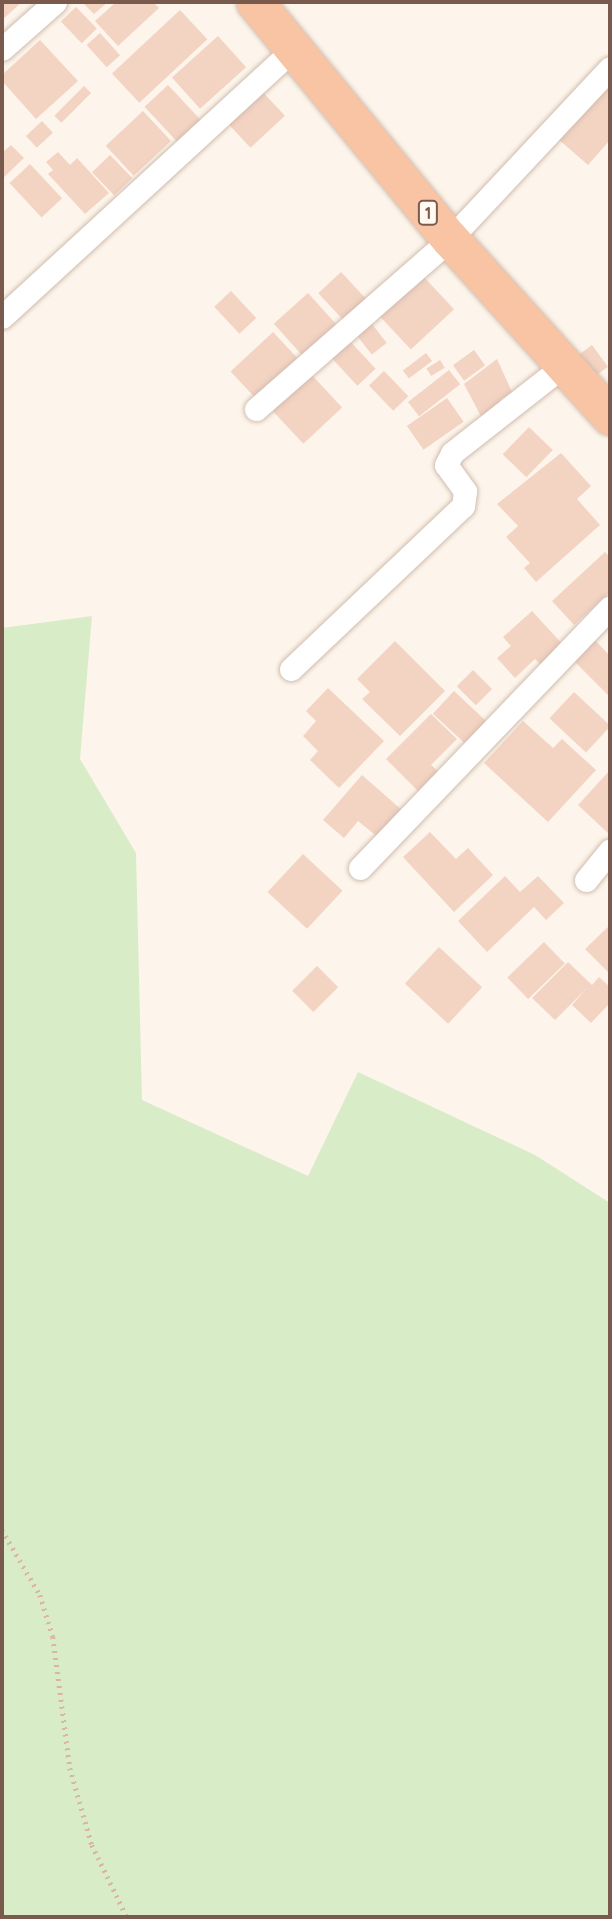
<!DOCTYPE html>
<html>
<head>
<meta charset="utf-8">
<style>
	body { margin:0 }
	#map { position:relative; width:612px; height:1919px; overflow:hidden; background:#fdf5eb; font-family:Quicksand,sans-serif }
	div>[style] { position:absolute }
	.green>* { inset:0; background:#d9ecc8 }
	.building>* { inset:0; background:#f3d3c2; transform-origin:0 0 }
	.path>* { height:4.5px; margin-top:-2.25px; transform-origin:0; background:repeating-linear-gradient(90deg,#d9b6a4 0 2px,transparent 0 7px) }
	.roads { filter:drop-shadow(0 0 2px #d1bcaf) drop-shadow(0 0 2px #d1bcaf) }
	.minor>* { height:23px; margin:-11.5px; padding:0 11.5px; transform-origin:11.5px; border-radius:11.5px; background:#fff }
	.trunk>* { height:37px; margin:-18.5px; padding:0 18.5px; transform-origin:18.5px; border-radius:18.5px; background:#f9c4a3 }
	span { translate:-50% -50%; white-space:nowrap; text-align:center; line-height:1.15; -webkit-text-stroke:6px #fff9f2; paint-order:stroke }
	.shield-label span { padding:2px 5px; background:#fff9f2; border:2px solid; border-radius:5px; -webkit-text-stroke-width:0 }
	.shield-label { font-size:16px; color:#7a5a4d; font-weight:700 }
	.frame { position:absolute; inset:0; border:4px solid #7a5a4d; pointer-events:none }
</style>
</head>
<body>
<div id="map">
	<div class="green">
		<div style="clip-path:polygon(92px 616px,80px 759px,136px 853px,142px 1100px,308px 1176px,358px 1072px,535px 1155px,610px 1203px,610px 1917px,2px 1917px,2px 628px)"></div>
	</div>
	<div class="building">
		<div style="clip-path:polygon(2px 2px,22px 2px,2px 20px)"></div>
		<div style="clip-path:polygon(82px 2px,108px 2px,94px 14px)"></div>
		<div style="clip-path:polygon(116px 2px,153px 2px,159px 8px,118px 46px,95px 21px)"></div>
		<div style="left:76px;top:7px;width:30px;height:21px;rotate:46deg"></div>
		<div style="left:180px;top:10px;width:40px;height:93px;rotate:47deg"></div>
		<div style="left:100px;top:33px;width:30px;height:18px;rotate:48deg"></div>
		<div style="left:218px;top:36px;width:42px;height:62px;rotate:48deg"></div>
		<div style="clip-path:polygon(40px 40px,78px 81px,36px 119px,2px 81px,2px 75px)"></div>
		<div style="clip-path:polygon(610px 77px,610px 140px,588px 165px,557px 138px)"></div>
		<div style="left:168px;top:85px;width:48px;height:32px;rotate:47deg"></div>
		<div style="left:84px;top:86px;width:10px;height:42px;rotate:45deg"></div>
		<div style="left:259px;top:88px;width:38px;height:47px;rotate:47deg"></div>
		<div style="left:143px;top:111px;width:41px;height:51px;rotate:47deg"></div>
		<div style="left:42px;top:121px;width:16px;height:22px;rotate:47deg"></div>
		<div style="clip-path:polygon(11px 145px,24px 158px,2px 179px,2px 153px)"></div>
		<div style="clip-path:polygon(58px 152px,70px 165px,77px 158px,109px 193px,85px 214px,48px 174px,53px 170px,46px 162px)"></div>
		<div style="left:110px;top:155px;width:32px;height:25px;rotate:46deg"></div>
		<div style="left:30px;top:164px;width:47px;height:28px;rotate:47deg"></div>
		<div style="left:341px;top:272px;width:37px;height:31px;rotate:47deg"></div>
		<div style="left:422px;top:275px;width:47px;height:59px;rotate:47deg"></div>
		<div style="left:231px;top:291px;width:37px;height:23px;rotate:47deg"></div>
		<div style="left:308px;top:293px;width:45px;height:46px;rotate:48deg"></div>
		<div style="left:372px;top:324px;width:24px;height:19px;rotate:52deg"></div>
		<div style="left:273px;top:332px;width:37px;height:58px;rotate:47deg"></div>
		<div style="left:347px;top:338px;width:42px;height:25px;rotate:47deg"></div>
		<div style="left:592px;top:345px;width:27px;height:19px;rotate:54deg"></div>
		<div style="left:474px;top:350px;width:19px;height:26px;rotate:54deg"></div>
		<div style="left:426px;top:353px;width:10px;height:29px;rotate:53deg"></div>
		<div style="clip-path:polygon(497px 359px,512px 392px,500px 400px,506px 408px,485px 424px,464px 384px)"></div>
		<div style="left:440px;top:360px;width:9px;height:16px;rotate:58deg"></div>
		<div style="left:449px;top:370px;width:18px;height:52px;rotate:52deg"></div>
		<div style="left:308px;top:371px;width:50px;height:53px;rotate:47deg"></div>
		<div style="left:384px;top:371px;width:35px;height:21px;rotate:46deg"></div>
		<div style="left:447px;top:398px;width:29px;height:49px;rotate:55deg"></div>
		<div style="left:529px;top:427px;width:33px;height:38px;rotate:44deg"></div>
		<div style="clip-path:polygon(561px 453px,591px 486px,577px 499px,600px 525px,536px 582px,524px 568px,530px 563px,506px 537px,518px 526px,497px 504px)"></div>
		<div style="clip-path:polygon(605px 552px,610px 557px,610px 592px,574px 625px,552px 601px)"></div>
		<div style="clip-path:polygon(532px 611px,566px 648px,544px 668px,535px 659px,515px 678px,497px 658px,511px 646px,503px 637px)"></div>
		<div style="clip-path:polygon(594px 639px,610px 656px,610px 697px,573px 660px)"></div>
		<div style="clip-path:polygon(395px 641px,445px 691px,400px 736px,362px 699px,370px 692px,357px 679px)"></div>
		<div style="left:473px;top:670px;width:27px;height:23px;rotate:45deg"></div>
		<div style="clip-path:polygon(328px 688px,384px 741px,339px 788px,310px 760px,318px 751px,303px 736px,316px 721px,306px 711px)"></div>
		<div style="left:454px;top:691px;width:45px;height:31px;rotate:43deg"></div>
		<div style="left:574px;top:692px;width:50px;height:36px;rotate:43deg"></div>
		<div style="clip-path:polygon(431px 714px,457px 739px,431px 765px,438px 771px,418px 791px,386px 759px)"></div>
		<div style="clip-path:polygon(523px 721px,553px 748px,562px 739px,596px 770px,548px 822px,484px 763px)"></div>
		<div style="clip-path:polygon(610px 770px,610px 835px,578px 805px)"></div>
		<div style="clip-path:polygon(362px 775px,403px 811px,379px 838px,358px 821px,344px 838px,323px 820px)"></div>
		<div style="clip-path:polygon(430px 832px,456px 859px,468px 848px,493px 875px,454px 912px,403px 857px)"></div>
		<div style="left:303px;top:854px;width:54px;height:52px;rotate:43deg"></div>
		<div style="clip-path:polygon(505px 876px,520px 892px,538px 876px,564px 903px,546px 920px,534px 907px,487px 952px,458px 921px)"></div>
		<div style="clip-path:polygon(610px 925px,610px 974px,585px 949px)"></div>
		<div style="left:544px;top:942px;width:30px;height:51px;rotate:46deg"></div>
		<div style="left:439px;top:947px;width:59px;height:50px;rotate:43deg"></div>
		<div style="clip-path:polygon(568px 962px,592px 985px,599px 977px,610px 987px,610px 1003px,591px 1023px,572px 1005px,588px 987px,555px 1020px,532px 998px)"></div>
		<div style="left:317px;top:966px;width:30px;height:35px;rotate:45deg"></div>
	</div>
	<div class="path">
		<div style="left:2px;top:1530px;width:75px;rotate:59.7deg"></div>
		<div style="left:40px;top:1595px;width:44px;rotate:72.8deg"></div>
		<div style="left:53px;top:1637px;width:132px;rotate:82.6deg"></div>
		<div style="left:70px;top:1768px;width:80px;rotate:74.1deg"></div>
		<div style="left:92px;top:1845px;width:80px;rotate:64.1deg"></div>
	</div>
	<div class="roads">
		<div class="minor">
			<div style="left:2px;top:49px;width:71px;rotate:-41.6deg"></div>
			<div style="left:2px;top:317px;width:398px;rotate:-42.6deg"></div>
			<div style="left:256px;top:409px;width:258px;rotate:-41.2deg"></div>
			<div style="left:450px;top:239px;width:234px;rotate:-46.9deg"></div>
			<div style="left:291px;top:669px;width:237px;rotate:-43.5deg"></div>
			<div style="left:463px;top:506px;width:15px;rotate:-82deg"></div>
			<div style="left:465px;top:491px;width:32px;rotate:-126deg"></div>
			<div style="left:446px;top:465px;width:13px;rotate:-63deg"></div>
			<div style="left:452px;top:453px;width:141px;rotate:-38.1deg"></div>
			<div style="left:360px;top:868px;width:361px;rotate:-46.2deg"></div>
			<div style="left:586px;top:880px;width:38px;rotate:-51deg"></div>
		</div>
		<div class="trunk">
			<div style="left:255px;top:2px;width:307px;rotate:50.6deg"></div>
			<div style="left:450px;top:239px;width:239px;rotate:47.9deg"></div>
		</div>
	</div>
	<div class="shield-label">
		<span style="left:428px;top:213px">1</span>
	</div>
	<div class="frame"></div>
</div>
</body>
</html>
